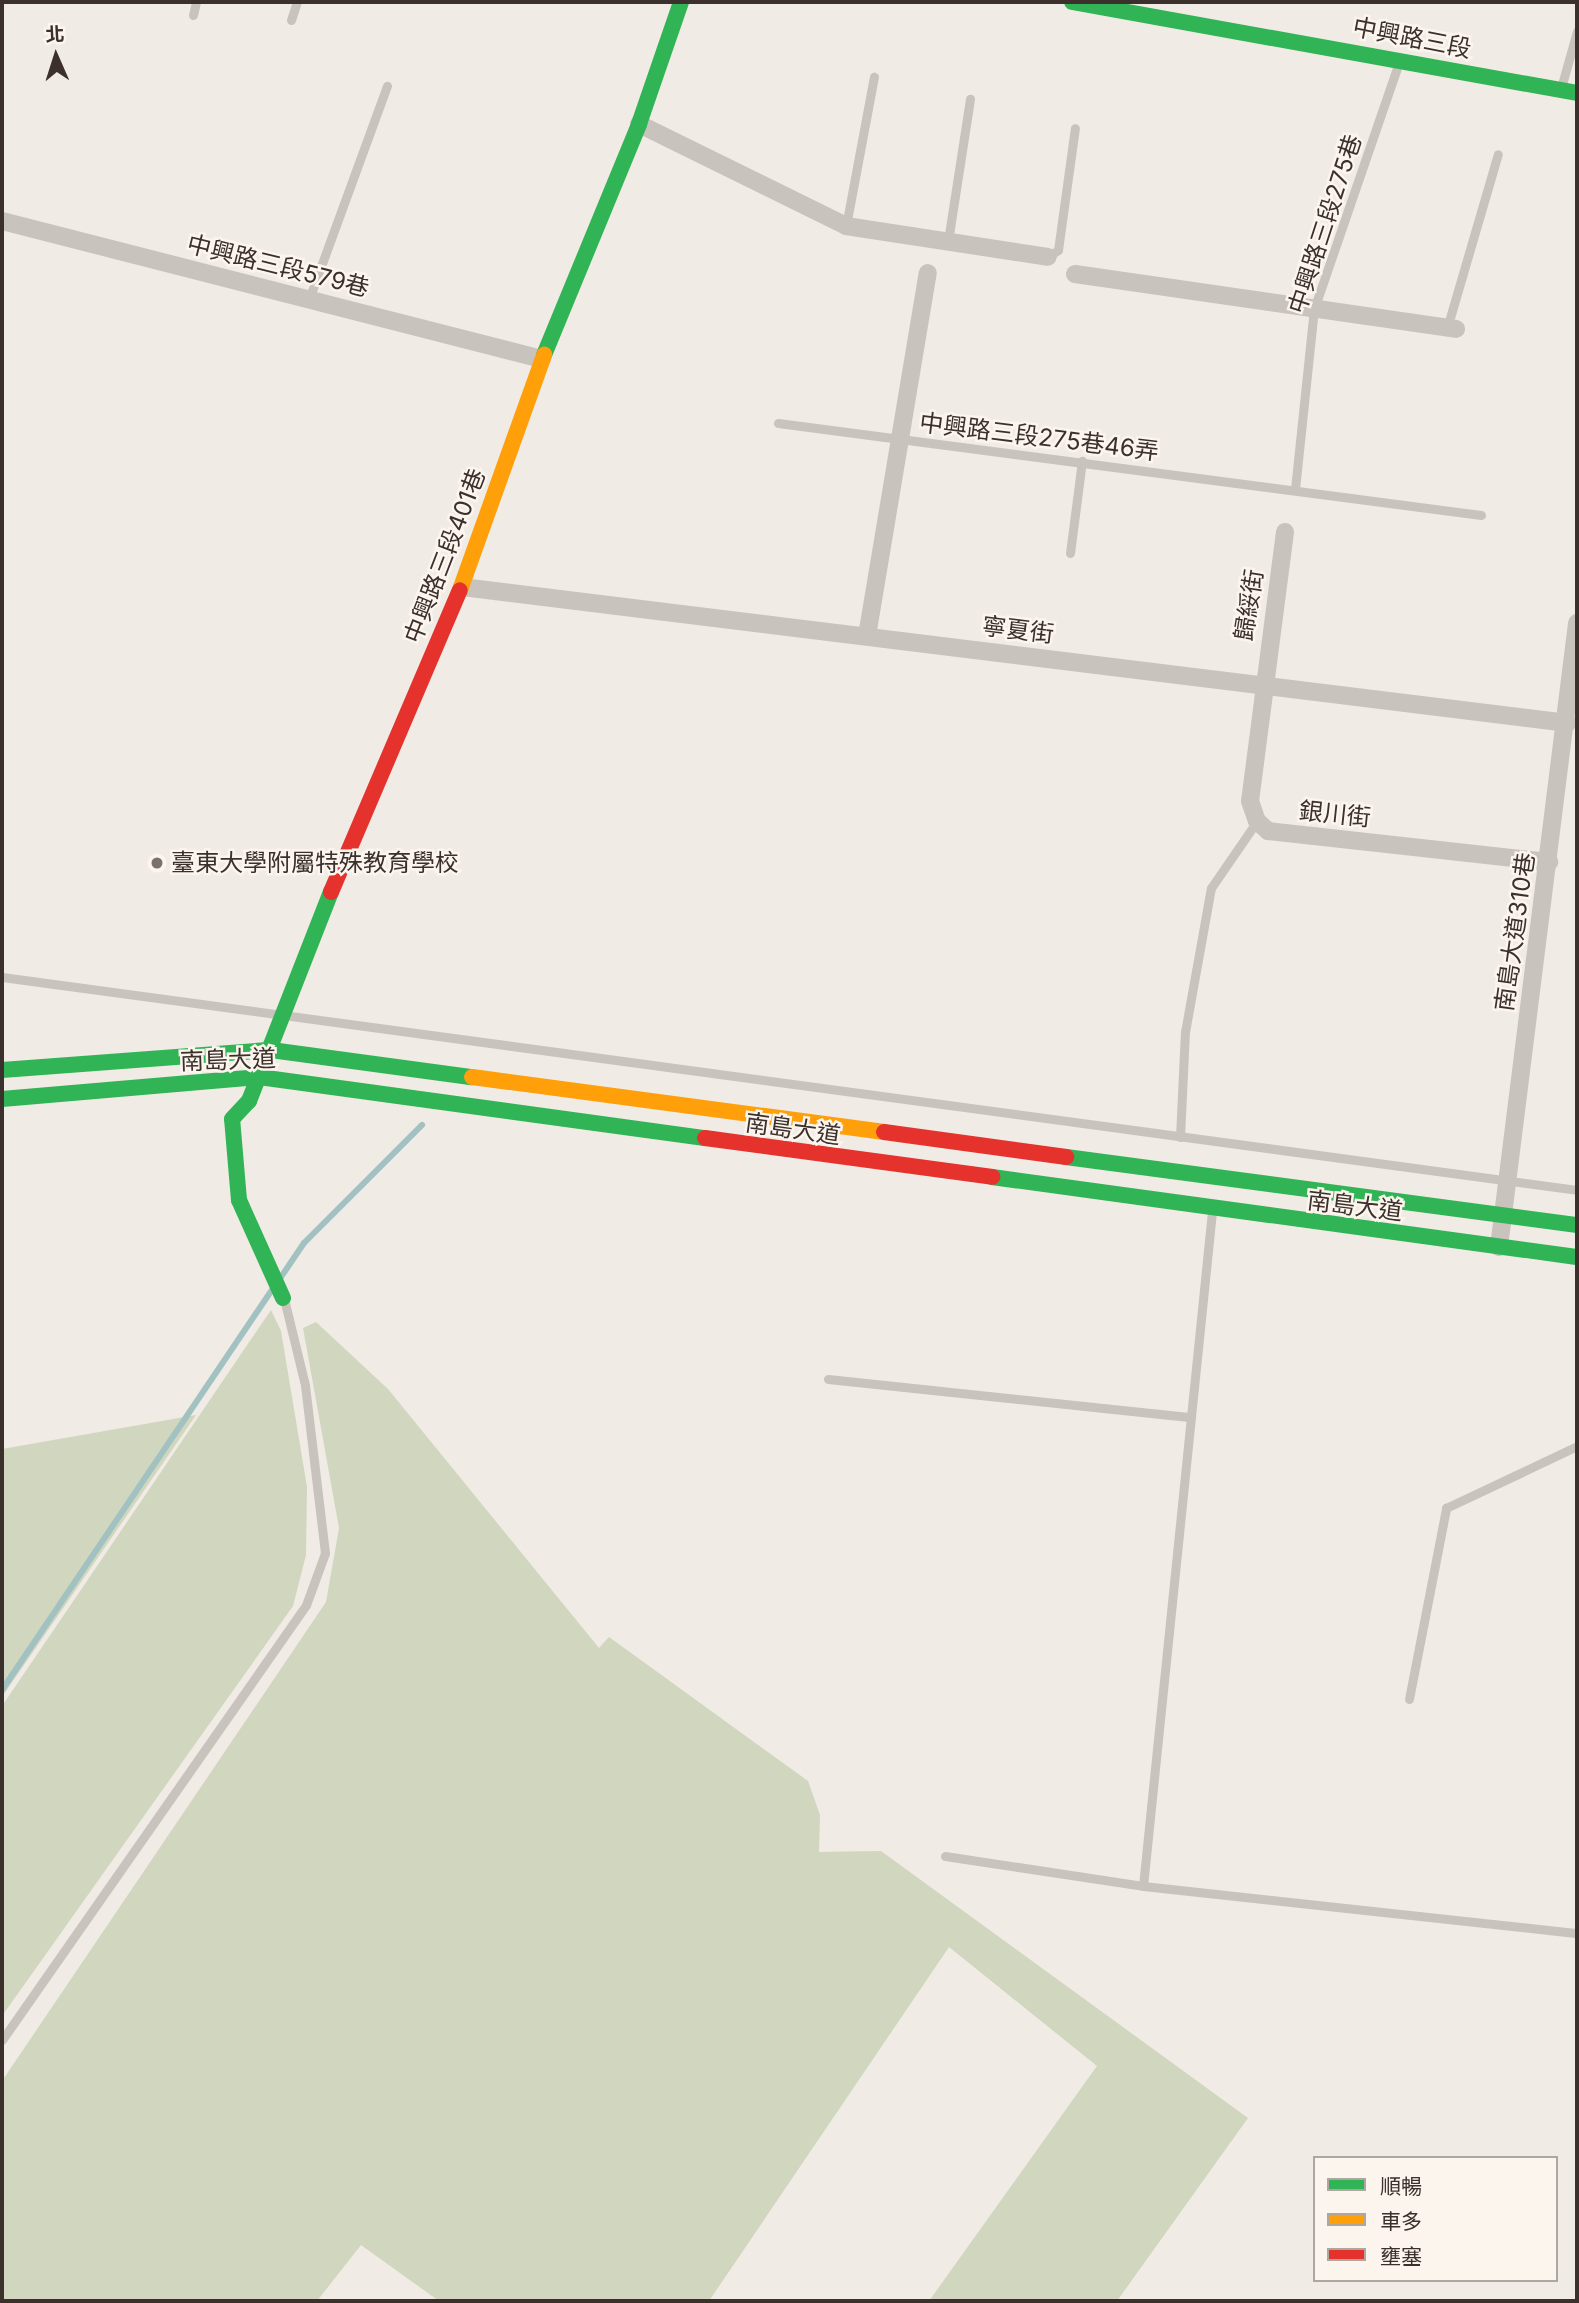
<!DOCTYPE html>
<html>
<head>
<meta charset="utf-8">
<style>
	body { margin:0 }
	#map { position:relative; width:1579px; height:2303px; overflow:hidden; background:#f0ebe5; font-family:Inter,"Noto Sans TC",sans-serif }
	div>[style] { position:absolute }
	.green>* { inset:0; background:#d1d6bf }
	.stream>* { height:6px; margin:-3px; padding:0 3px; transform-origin:3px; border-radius:3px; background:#a1c2c1 }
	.lane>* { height:9px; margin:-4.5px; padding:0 4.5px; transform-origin:4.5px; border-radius:4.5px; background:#c9c3be }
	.street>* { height:18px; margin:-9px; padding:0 9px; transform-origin:9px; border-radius:9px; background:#c9c3be }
	.fast>* { height:16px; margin:-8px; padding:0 8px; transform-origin:8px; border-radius:8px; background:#30b455 }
	.slow>* { height:16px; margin:-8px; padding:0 8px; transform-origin:8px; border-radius:8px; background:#ff9f0a }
	.jam>* { height:16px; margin:-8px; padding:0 8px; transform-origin:8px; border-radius:8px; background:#e5322d }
	.dots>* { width:19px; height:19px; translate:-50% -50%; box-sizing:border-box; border:4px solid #fbf5ee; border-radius:50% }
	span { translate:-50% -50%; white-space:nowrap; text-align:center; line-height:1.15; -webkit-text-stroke:5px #fbf5ee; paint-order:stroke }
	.street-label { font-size:24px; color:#3b302b }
	.poi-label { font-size:24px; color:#3b302b }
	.left { translate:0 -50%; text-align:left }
	.frame { position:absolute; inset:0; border:4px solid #3b302b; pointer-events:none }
	.legend { position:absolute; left:1313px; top:2156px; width:245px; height:126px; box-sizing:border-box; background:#fbf5ee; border:2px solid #aea6a0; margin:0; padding:9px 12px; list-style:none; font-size:21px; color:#3b302b }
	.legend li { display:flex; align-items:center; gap:14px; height:35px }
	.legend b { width:35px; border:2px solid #aea6a0 }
	.north { position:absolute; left:21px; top:21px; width:70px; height:70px; -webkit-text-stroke:5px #fbf5ee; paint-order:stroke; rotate:357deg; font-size:19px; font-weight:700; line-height:28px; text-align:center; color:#3b302b }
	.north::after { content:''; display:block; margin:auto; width:24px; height:32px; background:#3b302b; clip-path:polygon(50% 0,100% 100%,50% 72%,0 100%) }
</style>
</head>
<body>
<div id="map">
	<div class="green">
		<div style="clip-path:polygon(271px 1310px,281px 1331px,307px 1487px,306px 1555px,293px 1606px,2px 2016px,2px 1706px)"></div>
		<div style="clip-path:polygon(316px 1322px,388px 1389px,599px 1648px,609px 1637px,808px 1781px,820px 1815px,819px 1852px,881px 1851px,1248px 2118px,1117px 2301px,929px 2301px,1097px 2066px,949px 1947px,709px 2301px,439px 2301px,361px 2245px,317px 2301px,2px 2301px,2px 2081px,326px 1602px,339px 1528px,303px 1328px)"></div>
		<div style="clip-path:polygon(196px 1415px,2px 1697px,2px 1449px)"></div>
	</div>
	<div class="stream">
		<div style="left:281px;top:1277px;width:41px;rotate:-55.9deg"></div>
		<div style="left:304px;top:1243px;width:167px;rotate:-45deg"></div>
		<div style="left:2px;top:1690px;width:481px;rotate:-56deg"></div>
	</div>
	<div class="lane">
		<div style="left:193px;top:15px;width:13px;rotate:-77deg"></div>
		<div style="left:291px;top:20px;width:19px;rotate:-72deg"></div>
		<div style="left:1561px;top:88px;width:59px;rotate:-74.3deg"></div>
		<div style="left:846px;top:226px;width:152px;rotate:-79.4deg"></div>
		<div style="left:948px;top:241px;width:144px;rotate:-81.2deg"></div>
		<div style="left:1048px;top:257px;width:12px;rotate:-35deg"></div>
		<div style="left:1058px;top:250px;width:123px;rotate:-82.1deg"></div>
		<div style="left:309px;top:299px;width:227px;rotate:-69.9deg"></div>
		<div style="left:1447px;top:328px;width:181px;rotate:-73.7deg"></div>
		<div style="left:778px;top:423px;width:709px;rotate:7.46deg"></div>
		<div style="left:1295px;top:489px;width:181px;rotate:-84deg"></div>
		<div style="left:1314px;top:309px;width:258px;rotate:-71deg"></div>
		<div style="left:1070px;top:553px;width:93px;rotate:-82.6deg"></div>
		<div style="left:2px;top:977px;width:1589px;rotate:7.7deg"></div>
		<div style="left:1180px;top:1137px;width:105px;rotate:-87.3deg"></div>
		<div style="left:1185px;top:1032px;width:146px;rotate:-79.8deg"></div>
		<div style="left:1211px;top:888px;width:81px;rotate:-55.5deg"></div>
		<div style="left:828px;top:1379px;width:365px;rotate:6deg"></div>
		<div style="left:1409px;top:1699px;width:195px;rotate:-79deg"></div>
		<div style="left:1446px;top:1508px;width:145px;rotate:-25.3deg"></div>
		<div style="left:945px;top:1856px;width:200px;rotate:8.6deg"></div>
		<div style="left:1143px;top:1886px;width:437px;rotate:6.2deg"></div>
		<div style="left:1143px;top:1886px;width:679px;rotate:-84.16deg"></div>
		<div style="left:2px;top:2040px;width:531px;rotate:-55.05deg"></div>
		<div style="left:306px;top:1605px;width:55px;rotate:-69.9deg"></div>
		<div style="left:325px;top:1553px;width:169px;rotate:-96.8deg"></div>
		<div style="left:305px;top:1385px;width:89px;rotate:-103.7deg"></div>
	</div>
	<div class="street">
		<div style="left:639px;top:124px;width:231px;rotate:26.2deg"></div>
		<div style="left:846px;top:226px;width:204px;rotate:8.7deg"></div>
		<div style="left:2px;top:221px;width:557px;rotate:14.34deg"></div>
		<div style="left:1075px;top:274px;width:385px;rotate:8.2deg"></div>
		<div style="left:1285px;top:532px;width:271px;rotate:97.4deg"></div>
		<div style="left:1250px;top:801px;width:21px;rotate:71deg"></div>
		<div style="left:1257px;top:821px;width:15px;rotate:42deg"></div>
		<div style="left:1268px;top:831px;width:283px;rotate:6.3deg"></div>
		<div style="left:462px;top:587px;width:1114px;rotate:7.01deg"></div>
		<div style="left:867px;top:636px;width:368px;rotate:-80.5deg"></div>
		<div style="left:1499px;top:1247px;width:629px;rotate:-82.87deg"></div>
	</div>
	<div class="fast">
		<div style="left:1072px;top:2px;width:513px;rotate:10.21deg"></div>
		<div style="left:544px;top:355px;width:250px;rotate:-67.6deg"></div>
		<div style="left:639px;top:124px;width:129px;rotate:-71deg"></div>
		<div style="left:2px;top:1070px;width:270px;rotate:-4.3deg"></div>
		<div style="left:271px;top:1050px;width:203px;rotate:7.7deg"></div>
		<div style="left:2px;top:1099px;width:258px;rotate:-4.9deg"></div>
		<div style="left:259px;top:1077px;width:450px;rotate:7.8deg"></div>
		<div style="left:1066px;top:1157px;width:516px;rotate:7.58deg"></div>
		<div style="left:992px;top:1177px;width:590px;rotate:7.79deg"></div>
		<div style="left:283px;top:1298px;width:107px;rotate:-114.2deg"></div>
		<div style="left:239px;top:1200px;width:81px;rotate:-94.9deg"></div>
		<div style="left:232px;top:1119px;width:25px;rotate:-47deg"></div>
		<div style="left:249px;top:1101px;width:225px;rotate:-68.6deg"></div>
	</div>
	<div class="slow">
		<div style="left:460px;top:590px;width:250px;rotate:-70.3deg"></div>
		<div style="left:472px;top:1077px;width:416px;rotate:7.6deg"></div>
	</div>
	<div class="jam">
		<div style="left:331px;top:892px;width:328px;rotate:-66.9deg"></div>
		<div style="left:884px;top:1132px;width:184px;rotate:7.8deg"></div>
		<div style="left:705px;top:1138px;width:290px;rotate:7.7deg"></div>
	</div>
	<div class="dots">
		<div style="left:157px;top:863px;background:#7a716c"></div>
	</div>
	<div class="street-label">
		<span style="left:1412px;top:38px;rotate:11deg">中興路三段</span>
		<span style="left:1325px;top:224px;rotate:-72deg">中興路三段275巷</span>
		<span style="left:278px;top:266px;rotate:14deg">中興路三段579巷</span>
		<span style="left:1039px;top:437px;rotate:7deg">中興路三段275巷46弄</span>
		<span style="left:445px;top:556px;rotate:-69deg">中興路三段401巷</span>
		<span style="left:1249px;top:605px;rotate:-81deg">歸綏街</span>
		<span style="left:1018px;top:630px;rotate:7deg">寧夏街</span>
		<span style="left:1335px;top:814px;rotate:6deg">銀川街</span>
		<span style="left:1515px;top:932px;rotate:-82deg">南島大道310巷</span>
		<span style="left:228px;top:1060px;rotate:-2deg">南島大道</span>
		<span style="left:793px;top:1129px;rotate:8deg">南島大道</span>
		<span style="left:1355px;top:1206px;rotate:7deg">南島大道</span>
	</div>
	<div class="poi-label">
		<span class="left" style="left:171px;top:863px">臺東大學附屬特殊教育學校</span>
	</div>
	<div class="frame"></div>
	<ul class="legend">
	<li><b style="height:9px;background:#30b455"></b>順暢</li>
	<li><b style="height:9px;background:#ff9f0a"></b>車多</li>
	<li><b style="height:9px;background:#e5322d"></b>壅塞</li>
	</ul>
	<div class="north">北</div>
</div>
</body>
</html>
